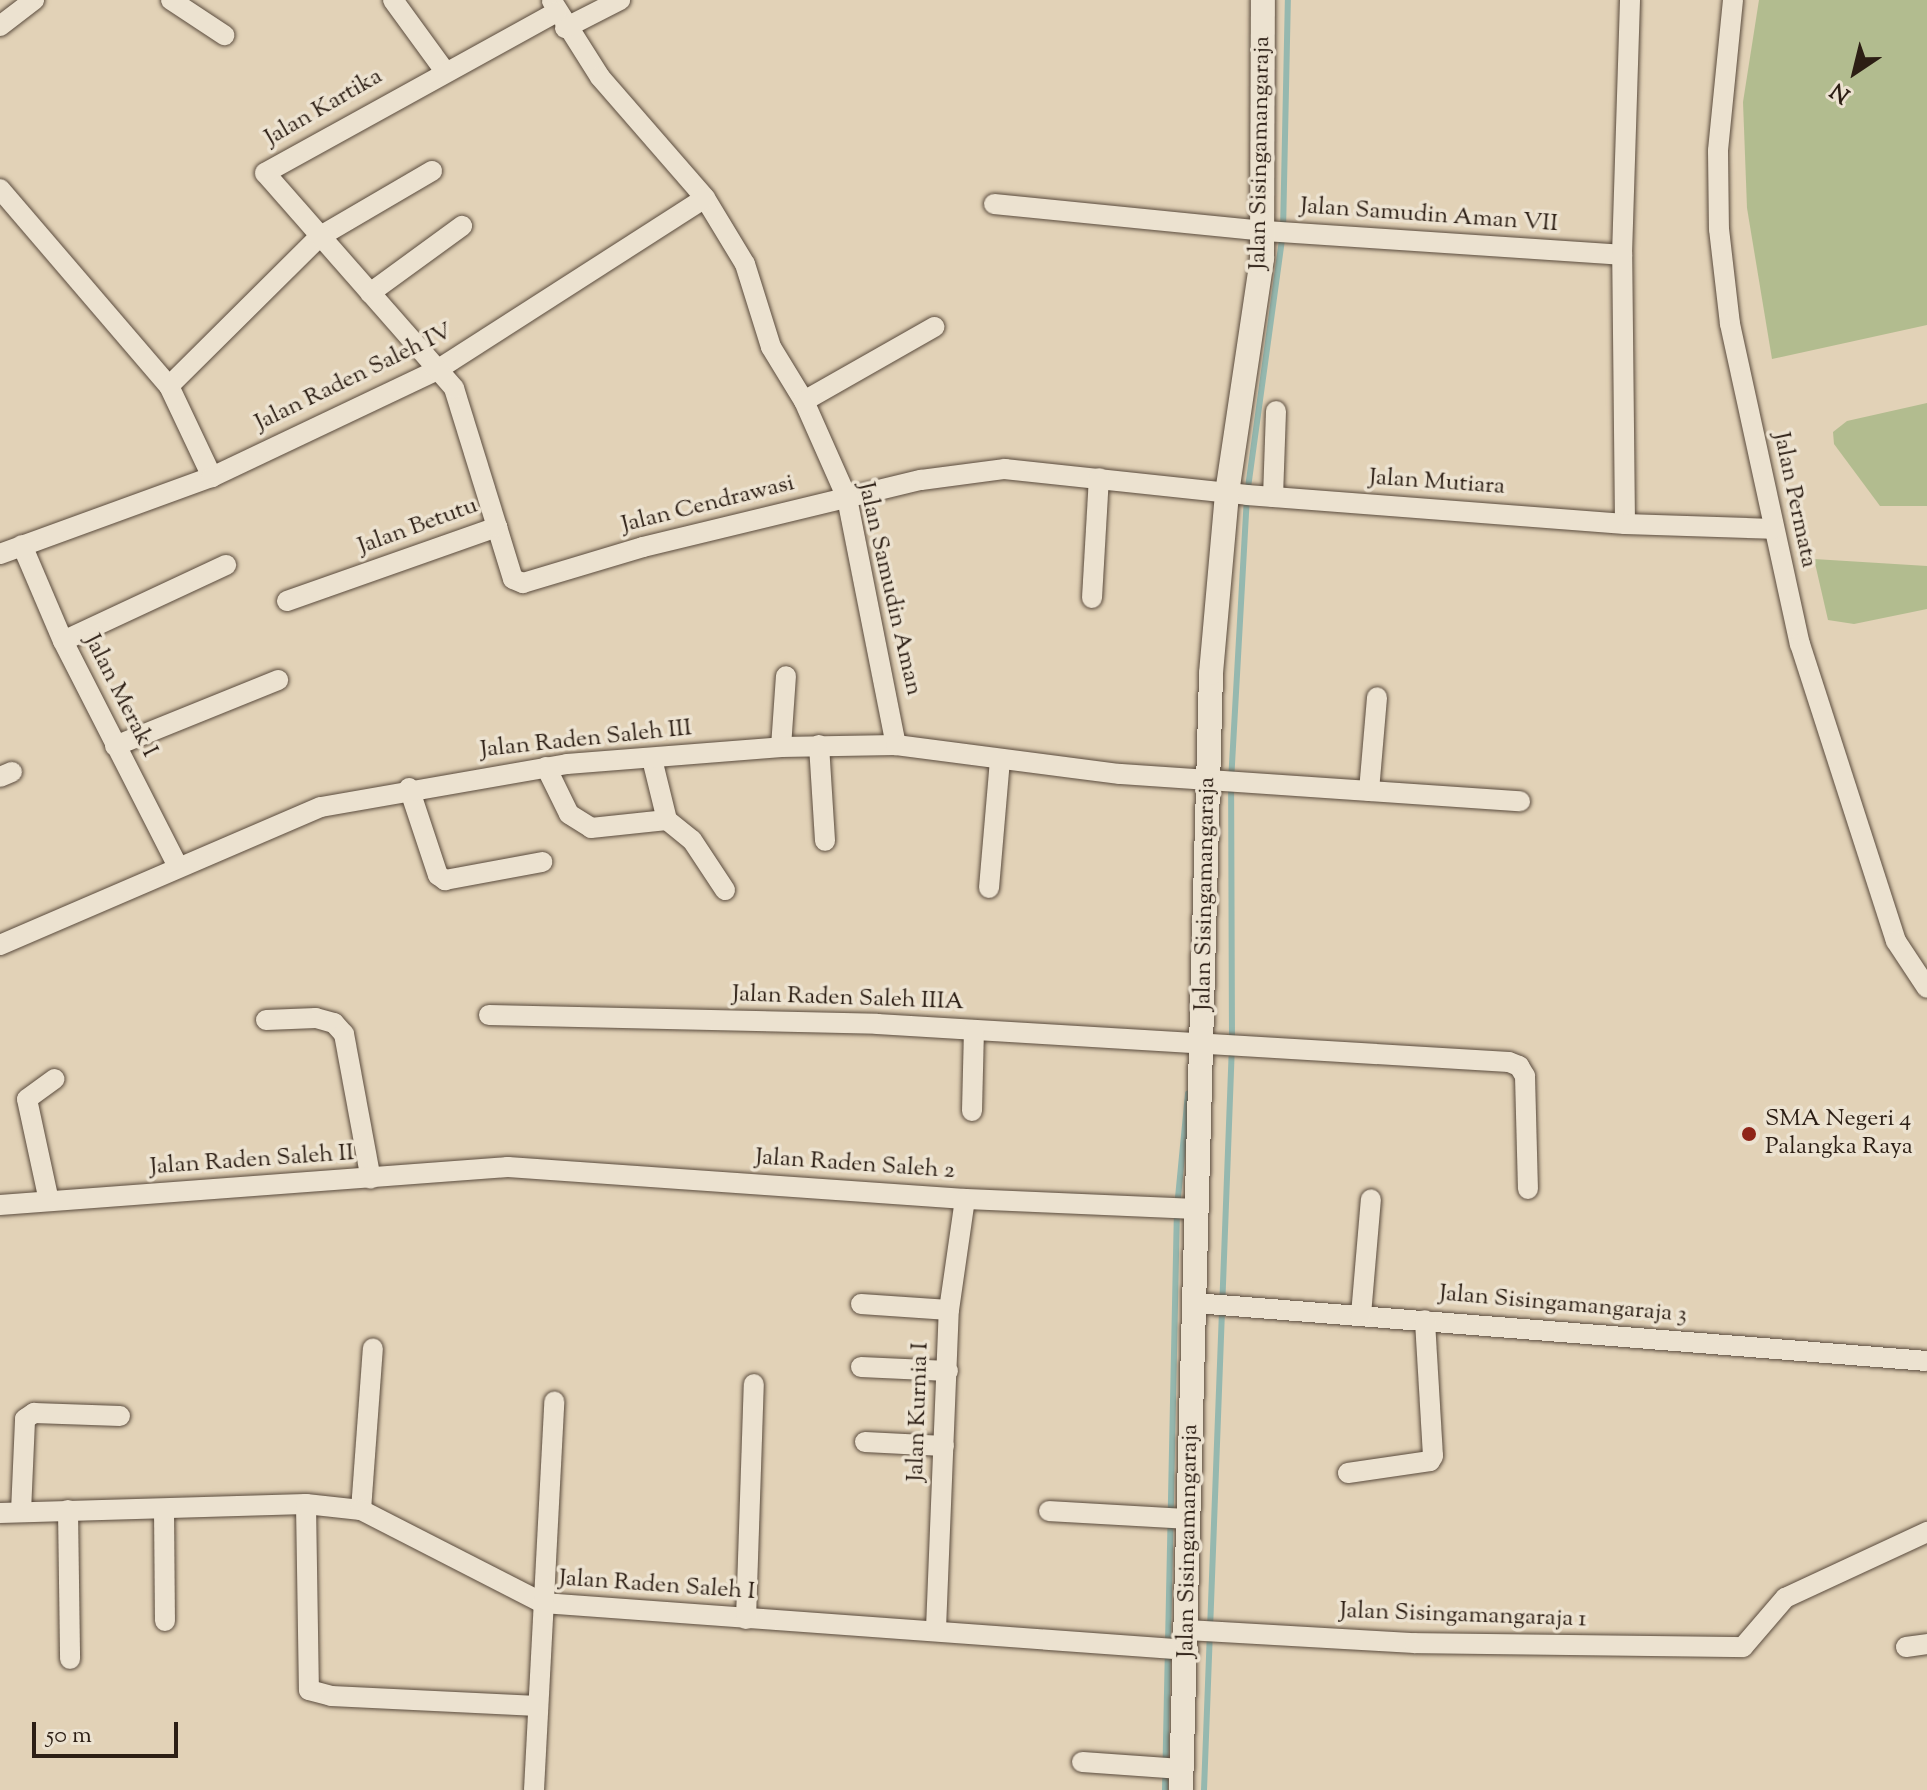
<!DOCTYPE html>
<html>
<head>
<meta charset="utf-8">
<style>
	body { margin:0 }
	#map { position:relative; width:1927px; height:1790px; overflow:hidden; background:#e2d2b7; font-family:"Sorts Mill Goudy",serif }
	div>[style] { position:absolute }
	.green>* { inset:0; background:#b2bc8f }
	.stream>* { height:6px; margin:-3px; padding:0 3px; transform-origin:3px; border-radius:3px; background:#95b8af }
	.roads { filter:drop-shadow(0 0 2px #5a4b3d) drop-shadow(0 0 2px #5a4b3d) }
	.minor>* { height:20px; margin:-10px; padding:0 10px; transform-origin:10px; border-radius:10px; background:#ece2d0 }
	.tertiary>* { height:24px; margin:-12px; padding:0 12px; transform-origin:12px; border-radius:12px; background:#ece2d0 }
	.dots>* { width:22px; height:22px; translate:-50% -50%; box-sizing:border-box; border:4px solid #ece2d0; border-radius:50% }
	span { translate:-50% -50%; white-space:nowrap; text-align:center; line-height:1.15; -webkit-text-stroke:7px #ece2d0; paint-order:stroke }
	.street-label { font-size:24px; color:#2c1e14 }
	.poi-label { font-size:24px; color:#2c1e14 }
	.left { translate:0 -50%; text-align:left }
	.north { position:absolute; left:1815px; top:32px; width:80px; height:80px; -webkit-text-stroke:6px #ece2d0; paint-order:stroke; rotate:215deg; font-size:22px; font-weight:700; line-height:32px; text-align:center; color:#2c1e14 }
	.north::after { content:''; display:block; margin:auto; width:28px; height:36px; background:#2c1e14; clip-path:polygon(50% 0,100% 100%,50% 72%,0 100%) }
	.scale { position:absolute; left:32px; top:1722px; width:146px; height:36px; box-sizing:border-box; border:4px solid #2c1e14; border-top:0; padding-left:10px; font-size:24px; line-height:28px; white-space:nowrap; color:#2c1e14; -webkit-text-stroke:6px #ece2d0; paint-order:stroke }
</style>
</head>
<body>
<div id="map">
	<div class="green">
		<div style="clip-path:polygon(1759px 0,1927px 0,1927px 325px,1772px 359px,1747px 208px,1743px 102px)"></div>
		<div style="clip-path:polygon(1927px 403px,1927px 506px,1880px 506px,1834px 444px,1833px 432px,1847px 421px)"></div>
		<div style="clip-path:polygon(1814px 559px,1927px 566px,1927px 609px,1854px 624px,1828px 620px)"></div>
	</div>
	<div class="stream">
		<div style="left:1165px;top:1790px;width:582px;rotate:-88.82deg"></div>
		<div style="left:1177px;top:1208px;width:115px;rotate:-84.5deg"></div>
		<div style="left:1204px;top:1790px;width:748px;rotate:-87.85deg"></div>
		<div style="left:1232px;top:1043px;width:261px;rotate:-90.2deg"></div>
		<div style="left:1231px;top:782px;width:287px;rotate:-86.8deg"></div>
		<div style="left:1247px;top:495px;width:265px;rotate:-82.2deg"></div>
		<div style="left:1283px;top:232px;width:232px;rotate:-88.8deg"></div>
	</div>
	<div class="roads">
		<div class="minor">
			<div style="left:171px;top:0;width:64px;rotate:33.4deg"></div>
			<div style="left:393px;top:0;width:87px;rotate:53.9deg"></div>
			<div style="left:1733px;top:0;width:152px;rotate:95.7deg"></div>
			<div style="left:1718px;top:151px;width:78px;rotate:89.3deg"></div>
			<div style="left:1719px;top:229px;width:96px;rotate:83.4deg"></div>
			<div style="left:1730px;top:324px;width:328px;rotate:77.7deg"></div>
			<div style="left:1800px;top:644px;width:312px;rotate:72.1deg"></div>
			<div style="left:1896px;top:941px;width:56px;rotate:56.6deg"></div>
			<div style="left:552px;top:1px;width:90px;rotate:57.7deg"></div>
			<div style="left:600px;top:77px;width:160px;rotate:49deg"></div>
			<div style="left:705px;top:198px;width:77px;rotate:58.8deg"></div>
			<div style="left:745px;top:264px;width:87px;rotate:72.6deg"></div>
			<div style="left:771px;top:347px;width:63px;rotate:58.6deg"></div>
			<div style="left:804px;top:401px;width:106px;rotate:66.1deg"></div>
			<div style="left:847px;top:498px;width:252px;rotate:78.8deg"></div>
			<div style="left:0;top:26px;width:43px;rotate:-37.4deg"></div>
			<div style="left:565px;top:28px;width:62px;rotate:-27deg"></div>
			<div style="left:0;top:189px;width:260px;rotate:49.4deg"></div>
			<div style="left:169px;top:386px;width:101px;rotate:64.7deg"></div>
			<div style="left:994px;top:204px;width:271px;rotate:5.7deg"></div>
			<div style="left:1264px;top:231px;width:359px;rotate:3.8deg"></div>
			<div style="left:370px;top:293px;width:114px;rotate:-36.1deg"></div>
			<div style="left:169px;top:386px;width:211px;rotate:-44.8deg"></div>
			<div style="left:319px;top:237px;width:131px;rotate:-30.3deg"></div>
			<div style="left:804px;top:401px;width:150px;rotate:-29.6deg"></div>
			<div style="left:1273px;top:497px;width:86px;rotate:-88deg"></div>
			<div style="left:1625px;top:524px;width:269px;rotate:-90.6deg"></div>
			<div style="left:1622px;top:255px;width:255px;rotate:-88.2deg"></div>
			<div style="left:497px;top:527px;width:54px;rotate:72.9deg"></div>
			<div style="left:513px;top:579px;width:11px;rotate:22deg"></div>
			<div style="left:523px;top:583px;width:125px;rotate:-16.7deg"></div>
			<div style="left:643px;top:547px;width:286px;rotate:-13.6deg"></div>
			<div style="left:921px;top:480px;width:85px;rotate:-7.5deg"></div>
			<div style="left:1005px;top:469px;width:243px;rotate:6.1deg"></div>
			<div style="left:1247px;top:495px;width:379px;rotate:4.4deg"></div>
			<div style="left:1625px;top:524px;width:147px;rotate:1.9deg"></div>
			<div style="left:22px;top:545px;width:104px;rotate:66.9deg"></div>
			<div style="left:63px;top:641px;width:254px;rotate:63deg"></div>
			<div style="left:0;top:554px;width:226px;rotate:-20deg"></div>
			<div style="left:212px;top:477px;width:249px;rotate:-25.4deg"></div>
			<div style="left:437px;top:370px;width:318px;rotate:-32.7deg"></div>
			<div style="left:1092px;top:598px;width:120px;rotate:-86.7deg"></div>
			<div style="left:287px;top:601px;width:223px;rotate:-19.4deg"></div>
			<div style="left:497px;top:527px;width:145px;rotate:-107.2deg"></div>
			<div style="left:454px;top:388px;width:286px;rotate:-131.3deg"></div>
			<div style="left:265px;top:173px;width:333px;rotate:-28.9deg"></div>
			<div style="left:63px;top:641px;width:180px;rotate:-25deg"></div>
			<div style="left:819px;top:745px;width:96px;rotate:86.4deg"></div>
			<div style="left:115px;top:746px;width:176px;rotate:-22deg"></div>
			<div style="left:781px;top:747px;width:71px;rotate:-86deg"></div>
			<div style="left:546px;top:767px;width:52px;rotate:63.9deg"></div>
			<div style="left:569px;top:814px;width:26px;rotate:32deg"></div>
			<div style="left:591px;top:828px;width:76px;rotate:-6deg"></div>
			<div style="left:667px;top:820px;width:63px;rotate:-103.8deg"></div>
			<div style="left:0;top:777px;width:13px;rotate:-23deg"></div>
			<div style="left:409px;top:788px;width:92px;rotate:71.6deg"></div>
			<div style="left:438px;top:875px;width:9px;rotate:36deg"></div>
			<div style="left:445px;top:880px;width:99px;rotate:-10.5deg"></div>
			<div style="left:1369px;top:791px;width:94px;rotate:-85.1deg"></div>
			<div style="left:667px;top:820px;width:32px;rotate:39deg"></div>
			<div style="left:692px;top:840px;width:60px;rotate:56.6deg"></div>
			<div style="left:989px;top:888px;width:129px;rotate:-85.1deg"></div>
			<div style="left:0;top:945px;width:349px;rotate:-23.3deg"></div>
			<div style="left:321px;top:807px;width:250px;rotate:-9.9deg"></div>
			<div style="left:567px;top:764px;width:215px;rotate:-4.5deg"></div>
			<div style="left:781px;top:747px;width:115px;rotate:-1deg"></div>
			<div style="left:896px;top:745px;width:226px;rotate:7.4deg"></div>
			<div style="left:1120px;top:774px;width:401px;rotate:3.9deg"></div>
			<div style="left:489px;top:1015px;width:388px;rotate:1.3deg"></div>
			<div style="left:877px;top:1024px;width:633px;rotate:3.44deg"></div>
			<div style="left:1509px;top:1062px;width:11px;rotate:22deg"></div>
			<div style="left:1519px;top:1066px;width:12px;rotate:59deg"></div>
			<div style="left:1525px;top:1076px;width:113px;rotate:88.5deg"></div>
			<div style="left:266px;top:1020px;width:50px;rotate:-2.3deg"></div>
			<div style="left:316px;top:1018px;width:19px;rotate:16deg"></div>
			<div style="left:334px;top:1023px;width:15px;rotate:48deg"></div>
			<div style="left:344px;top:1034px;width:147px;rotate:79.5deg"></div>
			<div style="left:972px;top:1111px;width:81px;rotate:-88.6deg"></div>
			<div style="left:49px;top:1201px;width:104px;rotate:-102.2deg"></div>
			<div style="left:27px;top:1099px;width:34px;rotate:-36deg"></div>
			<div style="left:0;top:1205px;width:509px;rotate:-4.28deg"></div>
			<div style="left:508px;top:1167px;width:458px;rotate:4deg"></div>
			<div style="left:965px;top:1199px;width:233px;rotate:2.5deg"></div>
			<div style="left:1195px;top:1303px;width:734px;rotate:4.53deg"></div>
			<div style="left:861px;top:1304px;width:88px;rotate:3.9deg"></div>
			<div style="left:1361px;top:1315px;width:116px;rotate:-85.1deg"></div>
			<div style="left:861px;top:1367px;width:87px;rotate:2.6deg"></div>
			<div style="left:865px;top:1442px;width:79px;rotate:2.9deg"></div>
			<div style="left:1348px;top:1473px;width:83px;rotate:-8.3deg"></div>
			<div style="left:1430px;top:1461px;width:6px;rotate:-59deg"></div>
			<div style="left:1433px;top:1456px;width:136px;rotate:-93.4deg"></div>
			<div style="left:306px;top:1504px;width:186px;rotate:89.1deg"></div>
			<div style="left:309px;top:1690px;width:23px;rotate:15deg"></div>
			<div style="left:331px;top:1696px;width:207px;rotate:2.8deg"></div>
			<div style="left:164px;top:1509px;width:112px;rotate:89.5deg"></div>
			<div style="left:68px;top:1510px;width:149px;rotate:89.2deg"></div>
			<div style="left:361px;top:1510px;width:162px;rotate:-85.8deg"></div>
			<div style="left:1049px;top:1511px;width:140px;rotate:3.3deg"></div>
			<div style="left:21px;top:1512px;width:93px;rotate:-87.5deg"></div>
			<div style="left:25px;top:1419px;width:11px;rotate:-34deg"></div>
			<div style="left:34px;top:1413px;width:86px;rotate:2deg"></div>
			<div style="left:0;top:1513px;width:306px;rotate:-1.7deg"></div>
			<div style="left:306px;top:1504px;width:55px;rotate:6.2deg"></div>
			<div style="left:361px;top:1510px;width:204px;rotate:27.1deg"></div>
			<div style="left:543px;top:1603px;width:647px;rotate:4.17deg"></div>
			<div style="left:746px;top:1619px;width:235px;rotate:-88.1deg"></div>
			<div style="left:936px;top:1629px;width:319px;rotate:-87.7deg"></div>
			<div style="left:949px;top:1310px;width:112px;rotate:-81.8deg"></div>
			<div style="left:1187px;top:1630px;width:228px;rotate:3.3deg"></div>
			<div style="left:1415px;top:1643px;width:328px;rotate:0.7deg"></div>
			<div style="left:1743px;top:1647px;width:65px;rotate:-49.4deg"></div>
			<div style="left:1785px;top:1598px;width:157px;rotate:-24.9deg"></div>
			<div style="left:1906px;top:1647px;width:21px;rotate:-8deg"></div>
			<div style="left:1082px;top:1762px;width:100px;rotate:4deg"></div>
			<div style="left:534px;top:1790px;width:389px;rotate:-87deg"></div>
		</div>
		<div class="tertiary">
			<div style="left:1181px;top:1790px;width:1117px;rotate:-88.46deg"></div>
			<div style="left:1211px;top:673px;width:181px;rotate:-84.9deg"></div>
			<div style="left:1227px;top:493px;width:238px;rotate:-81.5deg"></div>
			<div style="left:1262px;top:258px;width:258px;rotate:-89.8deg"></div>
		</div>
	</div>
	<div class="dots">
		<div style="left:1749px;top:1134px;background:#8f2418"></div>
	</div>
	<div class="street-label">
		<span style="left:324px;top:108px;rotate:-30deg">Jalan Kartika</span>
		<span style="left:1261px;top:153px;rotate:-89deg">Jalan Sisingamangaraja</span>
		<span style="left:1429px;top:216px;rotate:4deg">Jalan Samudin Aman VII</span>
		<span style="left:354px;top:378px;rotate:-26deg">Jalan Raden Saleh IV</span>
		<span style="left:1437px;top:483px;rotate:4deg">Jalan Mutiara</span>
		<span style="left:1794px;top:500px;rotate:78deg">Jalan Permata</span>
		<span style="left:708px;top:505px;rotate:-14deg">Jalan Cendrawasi</span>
		<span style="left:418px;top:527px;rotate:-20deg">Jalan Betutu</span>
		<span style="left:889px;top:589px;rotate:77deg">Jalan Samudin Aman</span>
		<span style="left:120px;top:696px;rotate:63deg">Jalan Merak I</span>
		<span style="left:586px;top:740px;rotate:-6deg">Jalan Raden Saleh III</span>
		<span style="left:1206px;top:894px;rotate:-89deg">Jalan Sisingamangaraja</span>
		<span style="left:848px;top:999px;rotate:2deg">Jalan Raden Saleh IIIA</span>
		<span style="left:252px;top:1161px;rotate:-4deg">Jalan Raden Saleh II</span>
		<span style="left:855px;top:1165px;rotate:4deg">Jalan Raden Saleh 2</span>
		<span style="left:1563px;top:1305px;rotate:5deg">Jalan Sisingamangaraja 3</span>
		<span style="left:919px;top:1412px;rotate:-88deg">Jalan Kurnia I</span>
		<span style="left:1189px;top:1541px;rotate:-89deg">Jalan Sisingamangaraja</span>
		<span style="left:657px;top:1586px;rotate:4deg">Jalan Raden Saleh I</span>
		<span style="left:1463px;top:1616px;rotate:2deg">Jalan Sisingamangaraja 1</span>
	</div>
	<div class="poi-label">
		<span class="left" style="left:1765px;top:1134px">SMA Negeri 4<br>Palangka Raya</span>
	</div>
	<div class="north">N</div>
	<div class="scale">50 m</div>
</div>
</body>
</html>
